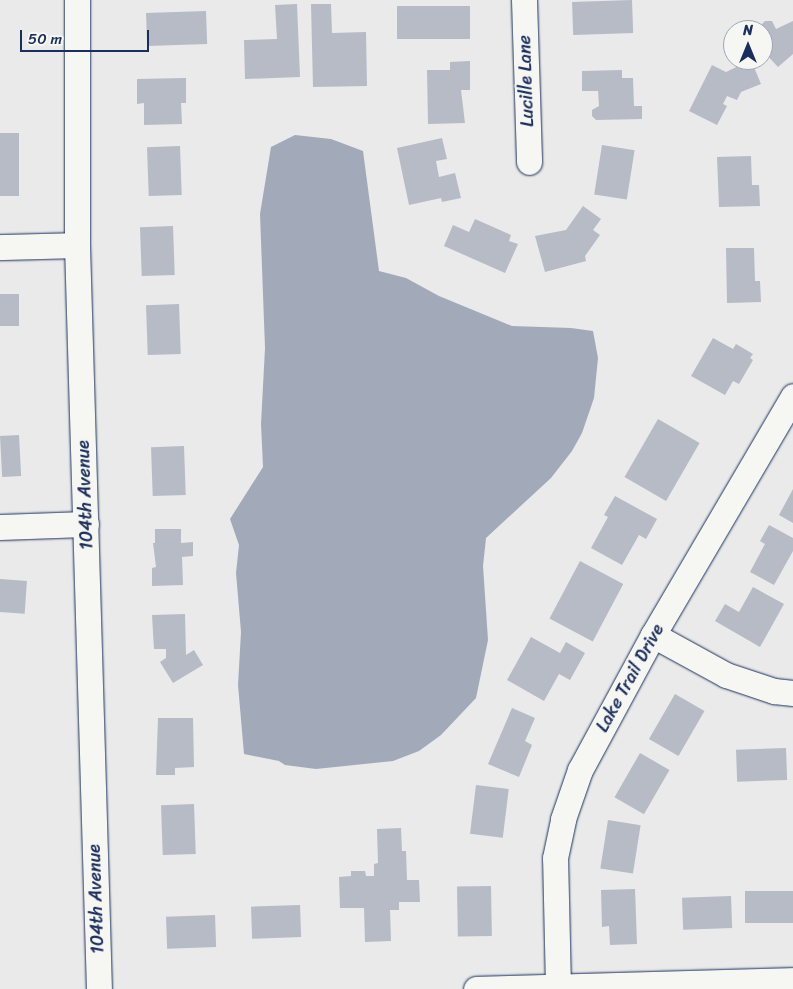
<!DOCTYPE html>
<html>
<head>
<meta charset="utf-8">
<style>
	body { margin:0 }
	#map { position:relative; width:793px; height:989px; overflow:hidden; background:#e9eae9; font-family:Sriracha,sans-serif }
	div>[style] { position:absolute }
	.water>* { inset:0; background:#a2aaba }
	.building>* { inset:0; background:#b6bbc6; transform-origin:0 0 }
	.roads { filter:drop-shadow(0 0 1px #1b2f5e) drop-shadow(0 0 1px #1b2f5e) }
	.minor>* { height:25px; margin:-12.5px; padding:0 12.5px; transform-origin:12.5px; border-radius:12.5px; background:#f6f6f2 }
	span { translate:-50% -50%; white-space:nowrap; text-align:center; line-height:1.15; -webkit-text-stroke:4px #f6f6f2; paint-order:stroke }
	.street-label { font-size:18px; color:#1b2f5e }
	.north { position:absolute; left:723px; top:20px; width:50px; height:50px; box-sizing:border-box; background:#f6f6f2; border:1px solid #9ea6b7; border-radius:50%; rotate:0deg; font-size:14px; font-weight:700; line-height:20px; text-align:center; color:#1b2f5e }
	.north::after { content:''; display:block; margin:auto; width:18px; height:22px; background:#1b2f5e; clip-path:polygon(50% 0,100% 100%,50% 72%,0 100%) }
	.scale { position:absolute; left:20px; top:30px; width:129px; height:22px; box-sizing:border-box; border:2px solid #1b2f5e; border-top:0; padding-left:6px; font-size:15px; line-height:18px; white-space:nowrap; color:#1b2f5e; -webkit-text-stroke:4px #f6f6f2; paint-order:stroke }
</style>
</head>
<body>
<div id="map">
	<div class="water">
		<div style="clip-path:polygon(295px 135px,331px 139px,363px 151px,379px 271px,406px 278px,439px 296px,512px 326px,571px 328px,593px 331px,598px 358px,594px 398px,582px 433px,572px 451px,551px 478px,486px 538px,483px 566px,488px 640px,476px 698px,441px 735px,419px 751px,393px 761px,316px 769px,285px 765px,279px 761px,244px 754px,238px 685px,241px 632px,236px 573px,239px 545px,230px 519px,263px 467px,261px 424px,265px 348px,260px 214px,271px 147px)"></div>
	</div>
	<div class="building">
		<div style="left:632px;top:0;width:33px;height:60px;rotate:88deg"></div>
		<div style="clip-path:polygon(297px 4px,300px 77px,245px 79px,244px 40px,277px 39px,275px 5px)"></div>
		<div style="clip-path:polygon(311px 4px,331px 4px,332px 33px,366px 32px,367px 86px,313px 87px)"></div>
		<div style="left:470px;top:6px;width:33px;height:73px;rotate:90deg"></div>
		<div style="left:206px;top:11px;width:33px;height:60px;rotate:88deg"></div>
		<div style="clip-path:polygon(765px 21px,772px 21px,776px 29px,793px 21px,793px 54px,778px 67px,763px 51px,763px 30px,760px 30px,760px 26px)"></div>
		<div style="clip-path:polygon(751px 60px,761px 84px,741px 92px,737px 100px,727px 96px,723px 104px,727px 106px,717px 125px,689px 111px,712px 65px,726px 72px)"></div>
		<div style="clip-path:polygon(470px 61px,470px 90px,461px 90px,465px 123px,428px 124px,427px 70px,450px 70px,450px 62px)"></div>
		<div style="clip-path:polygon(622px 70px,622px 78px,633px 78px,634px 106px,642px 106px,642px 119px,596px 120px,592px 116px,592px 110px,599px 106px,598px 91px,582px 91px,582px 71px)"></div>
		<div style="clip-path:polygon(186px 78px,186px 103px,181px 103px,182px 124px,144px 125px,144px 103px,137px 104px,137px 79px)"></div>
		<div style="left:0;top:133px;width:19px;height:63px"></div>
		<div style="clip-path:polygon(442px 138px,447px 159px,436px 161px,439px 177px,455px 173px,461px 198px,442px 202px,441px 198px,409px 205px,397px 148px)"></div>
		<div style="left:602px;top:145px;width:33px;height:50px;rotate:9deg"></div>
		<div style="left:180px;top:146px;width:49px;height:33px;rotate:88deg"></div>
		<div style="clip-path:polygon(751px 156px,752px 185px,759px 185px,760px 206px,719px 207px,717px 157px)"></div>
		<div style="clip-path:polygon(583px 206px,601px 219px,593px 230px,600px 235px,585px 256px,586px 261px,545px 272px,535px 236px,566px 230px)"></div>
		<div style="clip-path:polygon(475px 219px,511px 235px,509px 241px,518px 244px,505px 273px,444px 246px,453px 225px,469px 232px)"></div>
		<div style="left:173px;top:226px;width:49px;height:33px;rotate:88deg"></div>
		<div style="clip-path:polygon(726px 248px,754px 248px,755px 281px,760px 281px,761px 302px,727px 303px)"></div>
		<div style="left:0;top:294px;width:19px;height:32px"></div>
		<div style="left:179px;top:304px;width:50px;height:33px;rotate:88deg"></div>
		<div style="clip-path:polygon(713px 338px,733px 349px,736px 344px,753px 354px,750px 358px,753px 360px,739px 384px,733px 381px,725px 395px,691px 376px)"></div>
		<div style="left:658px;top:419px;width:48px;height:67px;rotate:30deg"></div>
		<div style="left:19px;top:435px;width:41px;height:19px;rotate:87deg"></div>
		<div style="left:184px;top:446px;width:49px;height:33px;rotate:88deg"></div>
		<div style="clip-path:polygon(793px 489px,793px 523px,779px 515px)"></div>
		<div style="clip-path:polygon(615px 496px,657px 519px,646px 539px,639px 535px,622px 565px,591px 548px,608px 517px,604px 515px)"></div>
		<div style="clip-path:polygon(769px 525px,793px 538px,793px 551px,774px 585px,750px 572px,765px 544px,760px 541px)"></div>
		<div style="clip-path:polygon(155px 529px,181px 529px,181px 543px,193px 542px,193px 556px,182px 557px,183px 585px,152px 586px,152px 568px,156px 567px,153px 543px,155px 543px)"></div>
		<div style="left:580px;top:561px;width:49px;height:65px;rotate:28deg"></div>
		<div style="left:0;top:579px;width:27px;height:33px;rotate:4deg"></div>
		<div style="clip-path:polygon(753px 587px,784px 604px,760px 647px,715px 621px,725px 604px,739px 612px)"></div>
		<div style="clip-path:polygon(185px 614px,186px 655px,194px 650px,203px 665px,173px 683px,160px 662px,166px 658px,166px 649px,154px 649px,152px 615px)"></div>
		<div style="clip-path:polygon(531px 637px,560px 653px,566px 642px,585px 653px,570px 680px,559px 674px,544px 701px,507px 680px)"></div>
		<div style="left:675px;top:694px;width:34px;height:52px;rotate:30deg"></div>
		<div style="clip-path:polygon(512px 708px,535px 718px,525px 741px,532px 745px,519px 777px,488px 764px)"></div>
		<div style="clip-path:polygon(158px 718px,193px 718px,194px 767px,175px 768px,175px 775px,156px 775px)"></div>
		<div style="left:786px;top:748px;width:32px;height:50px;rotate:88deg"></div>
		<div style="left:640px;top:753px;width:34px;height:51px;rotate:30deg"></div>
		<div style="left:476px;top:785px;width:33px;height:49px;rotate:7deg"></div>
		<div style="left:194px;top:804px;width:50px;height:33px;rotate:88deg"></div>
		<div style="left:608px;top:820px;width:33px;height:49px;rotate:9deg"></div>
		<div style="clip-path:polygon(401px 828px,402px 851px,406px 851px,407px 880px,419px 880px,420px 902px,399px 902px,399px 910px,390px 910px,391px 941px,365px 942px,364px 908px,340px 908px,339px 877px,351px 876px,351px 871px,365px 871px,366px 876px,374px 876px,374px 864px,378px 863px,377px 829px)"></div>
		<div style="left:491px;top:886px;width:50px;height:34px;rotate:89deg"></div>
		<div style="clip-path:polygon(635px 889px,637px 944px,610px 945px,609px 926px,602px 927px,601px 890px)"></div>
		<div style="left:793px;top:891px;width:32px;height:48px;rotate:90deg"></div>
		<div style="left:731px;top:896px;width:32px;height:49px;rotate:88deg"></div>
		<div style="left:300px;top:905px;width:32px;height:49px;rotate:88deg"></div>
		<div style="left:215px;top:915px;width:32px;height:49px;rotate:88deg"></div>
	</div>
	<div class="roads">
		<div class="minor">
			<div style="left:77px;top:0;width:245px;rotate:90deg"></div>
			<div style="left:77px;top:245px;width:744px;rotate:88.31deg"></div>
			<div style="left:524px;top:0;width:162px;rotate:88.2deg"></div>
			<div style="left:0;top:247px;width:77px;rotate:-1.5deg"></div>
			<div style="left:0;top:527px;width:86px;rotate:-2deg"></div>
			<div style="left:653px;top:635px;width:83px;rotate:28.7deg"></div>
			<div style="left:726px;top:675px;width:51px;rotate:18.4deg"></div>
			<div style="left:774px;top:691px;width:19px;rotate:6deg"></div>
			<div style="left:558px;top:987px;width:129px;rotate:-91.3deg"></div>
			<div style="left:555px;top:858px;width:40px;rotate:-78deg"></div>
			<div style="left:563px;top:819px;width:52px;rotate:-70.9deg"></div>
			<div style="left:580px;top:770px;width:153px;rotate:-61.6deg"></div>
			<div style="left:653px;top:635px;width:277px;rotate:-59.6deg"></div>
			<div style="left:476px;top:989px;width:317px;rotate:-1.6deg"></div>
		</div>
	</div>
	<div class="street-label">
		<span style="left:526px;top:81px;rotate:-92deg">Lucille Lane</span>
		<span style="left:85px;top:495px;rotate:-92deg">104th Avenue</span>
		<span style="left:630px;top:678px;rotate:-61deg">Lake Trail Drive</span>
		<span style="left:96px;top:899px;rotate:-92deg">104th Avenue</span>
	</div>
	<div class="north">N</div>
	<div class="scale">50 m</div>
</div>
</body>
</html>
